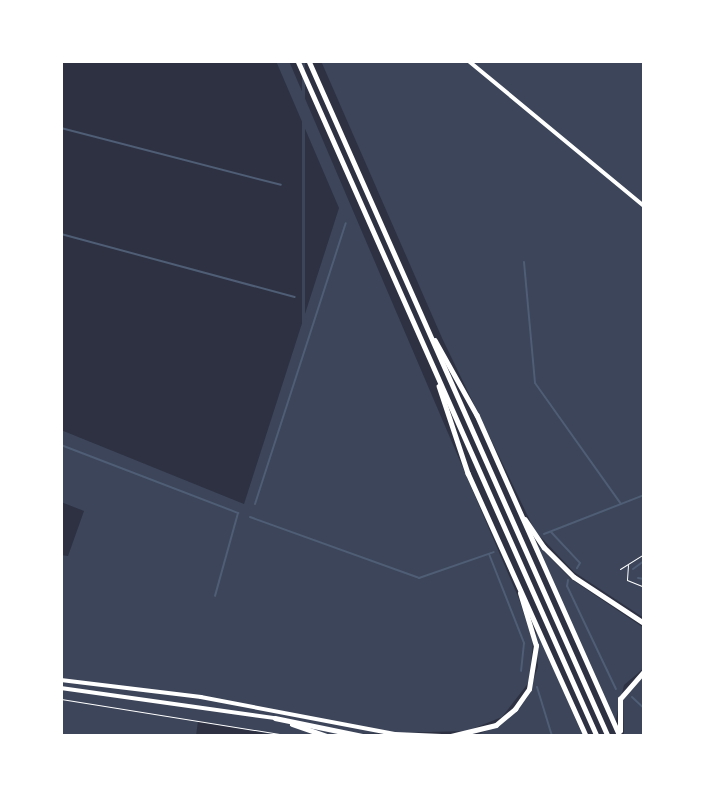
<!DOCTYPE html>
<html>
<head>
<meta charset="utf-8">
<style>
	body { margin:0 }
	#map { position:relative; width:705px; height:797px; overflow:hidden; background:#2d3142; font-family:"Varela Round",sans-serif }
	div>[style] { position:absolute }
	.green>* { inset:0; background:#3c4559; transform-origin:0 0 }
	.stream>* { height:2px; margin:-1px; padding:0 1px; transform-origin:1px; border-radius:1px; background:#4f5d75 }
	.path>* { height:1px; margin:-0.5px; padding:0 0.5px; transform-origin:0.5px; border-radius:0.5px; background:#fff }
	.secondary>* { height:3.5px; margin:-1.75px; padding:0 1.75px; transform-origin:1.75px; border-radius:1.75px; background:#fff }
	.trunk>* { height:3.5px; margin:-1.75px; padding:0 1.75px; transform-origin:1.75px; border-radius:1.75px; background:#fff }
	.motorway>* { height:4.5px; margin:-2.25px; padding:0 2.25px; transform-origin:2.25px; border-radius:2.25px; background:#fff }
	span { translate:-50% -50%; white-space:nowrap; text-align:center; line-height:1.15; -webkit-text-stroke:5px #fff; paint-order:stroke }
	.frame { position:absolute; inset:0; border:63px solid #fff; pointer-events:none }
</style>
</head>
<body>
<div id="map">
	<div class="green">
		<div style="clip-path:polygon(276px 61px,289px 61px,519px 599px,533px 642px,529px 682px,502px 717px,467px 731px,281px 736px,198px 721px,196px 736px,61px 736px,61px 555px,68px 556px,84px 511px,61px 502px,61px 430px,244px 504px,339px 208px)"></div>
		<div style="left:302px;top:61px;width:3px;height:738px"></div>
		<div style="clip-path:polygon(321px 61px,644px 61px,644px 618px,574px 572px,535px 531px,442px 338px)"></div>
		<div style="clip-path:polygon(536px 543px,571px 579px,644px 628px,644px 668px,624px 685px,615px 723px)"></div>
		<div style="clip-path:polygon(536px 629px,583px 736px,475px 736px,503px 723px,527px 698px,538px 667px)"></div>
		<div style="clip-path:polygon(644px 675px,644px 736px,624px 736px,623px 700px)"></div>
	</div>
	<div class="stream">
		<div style="left:61px;top:128px;width:227px;rotate:14.5deg"></div>
		<div style="left:61px;top:234px;width:242px;rotate:15.1deg"></div>
		<div style="left:524px;top:262px;width:121px;rotate:84.8deg"></div>
		<div style="left:535px;top:383px;width:148px;rotate:54.6deg"></div>
		<div style="left:61px;top:445px;width:190px;rotate:21deg"></div>
		<div style="left:238px;top:513px;width:86px;rotate:105.5deg"></div>
		<div style="left:255px;top:504px;width:295px;rotate:-72.1deg"></div>
		<div style="left:250px;top:517px;width:180px;rotate:19.8deg"></div>
		<div style="left:419px;top:578px;width:79px;rotate:-19.1deg"></div>
		<div style="left:551px;top:532px;width:42px;rotate:46.9deg"></div>
		<div style="left:580px;top:563px;width:6px;rotate:121deg"></div>
		<div style="left:544px;top:534px;width:107px;rotate:-21.3deg"></div>
		<div style="left:489px;top:554px;width:96px;rotate:68.5deg"></div>
		<div style="left:524px;top:643px;width:28px;rotate:96deg"></div>
		<div style="left:633px;top:569px;width:14px;rotate:-36deg"></div>
		<div style="left:638px;top:578px;width:6px;rotate:9deg"></div>
		<div style="left:568px;top:580px;width:6px;rotate:99deg"></div>
		<div style="left:567px;top:586px;width:114px;rotate:64.6deg"></div>
		<div style="left:537px;top:687px;width:51px;rotate:73deg"></div>
		<div style="left:632px;top:697px;width:16px;rotate:43deg"></div>
	</div>
	<div class="path">
		<div style="left:628px;top:565px;width:15px;rotate:94deg"></div>
		<div style="left:627px;top:580px;width:18px;rotate:22deg"></div>
		<div style="left:620px;top:569px;width:28px;rotate:-32deg"></div>
		<div style="left:61px;top:699px;width:235px;rotate:9.1deg"></div>
	</div>
	<div class="secondary">
		<div style="left:469px;top:61px;width:227px;rotate:39.6deg"></div>
	</div>
	<div class="trunk">
		<div style="left:61px;top:680px;width:141px;rotate:6.9deg"></div>
		<div style="left:201px;top:697px;width:197px;rotate:10.8deg"></div>
		<div style="left:61px;top:688px;width:216px;rotate:8deg"></div>
	</div>
	<div class="motorway">
		<div style="left:298px;top:61px;width:738px;rotate:66.11deg"></div>
		<div style="left:309px;top:61px;width:738px;rotate:66.11deg"></div>
		<div style="left:435px;top:340px;width:86px;rotate:60.8deg"></div>
		<div style="left:477px;top:415px;width:351px;rotate:66deg"></div>
		<div style="left:439px;top:386px;width:92px;rotate:71.6deg"></div>
		<div style="left:468px;top:473px;width:288px;rotate:65.8deg"></div>
		<div style="left:525px;top:519px;width:34px;rotate:56deg"></div>
		<div style="left:544px;top:547px;width:42px;rotate:45deg"></div>
		<div style="left:574px;top:577px;width:84px;rotate:33.3deg"></div>
		<div style="left:275px;top:718px;width:90px;rotate:11.6deg"></div>
		<div style="left:292px;top:724px;width:36px;rotate:19deg"></div>
		<div style="left:620px;top:731px;width:32px;rotate:-90deg"></div>
		<div style="left:620px;top:699px;width:37px;rotate:-49deg"></div>
		<div style="left:395px;top:734px;width:46px;rotate:2.5deg"></div>
		<div style="left:451px;top:736px;width:46px;rotate:-13.7deg"></div>
		<div style="left:496px;top:725px;width:25px;rotate:-40deg"></div>
		<div style="left:515px;top:709px;width:24px;rotate:-55deg"></div>
		<div style="left:529px;top:689px;width:44px;rotate:-80.8deg"></div>
		<div style="left:536px;top:646px;width:55px;rotate:-106.8deg"></div>
	</div>
	<div class="frame"></div>
</div>
</body>
</html>
